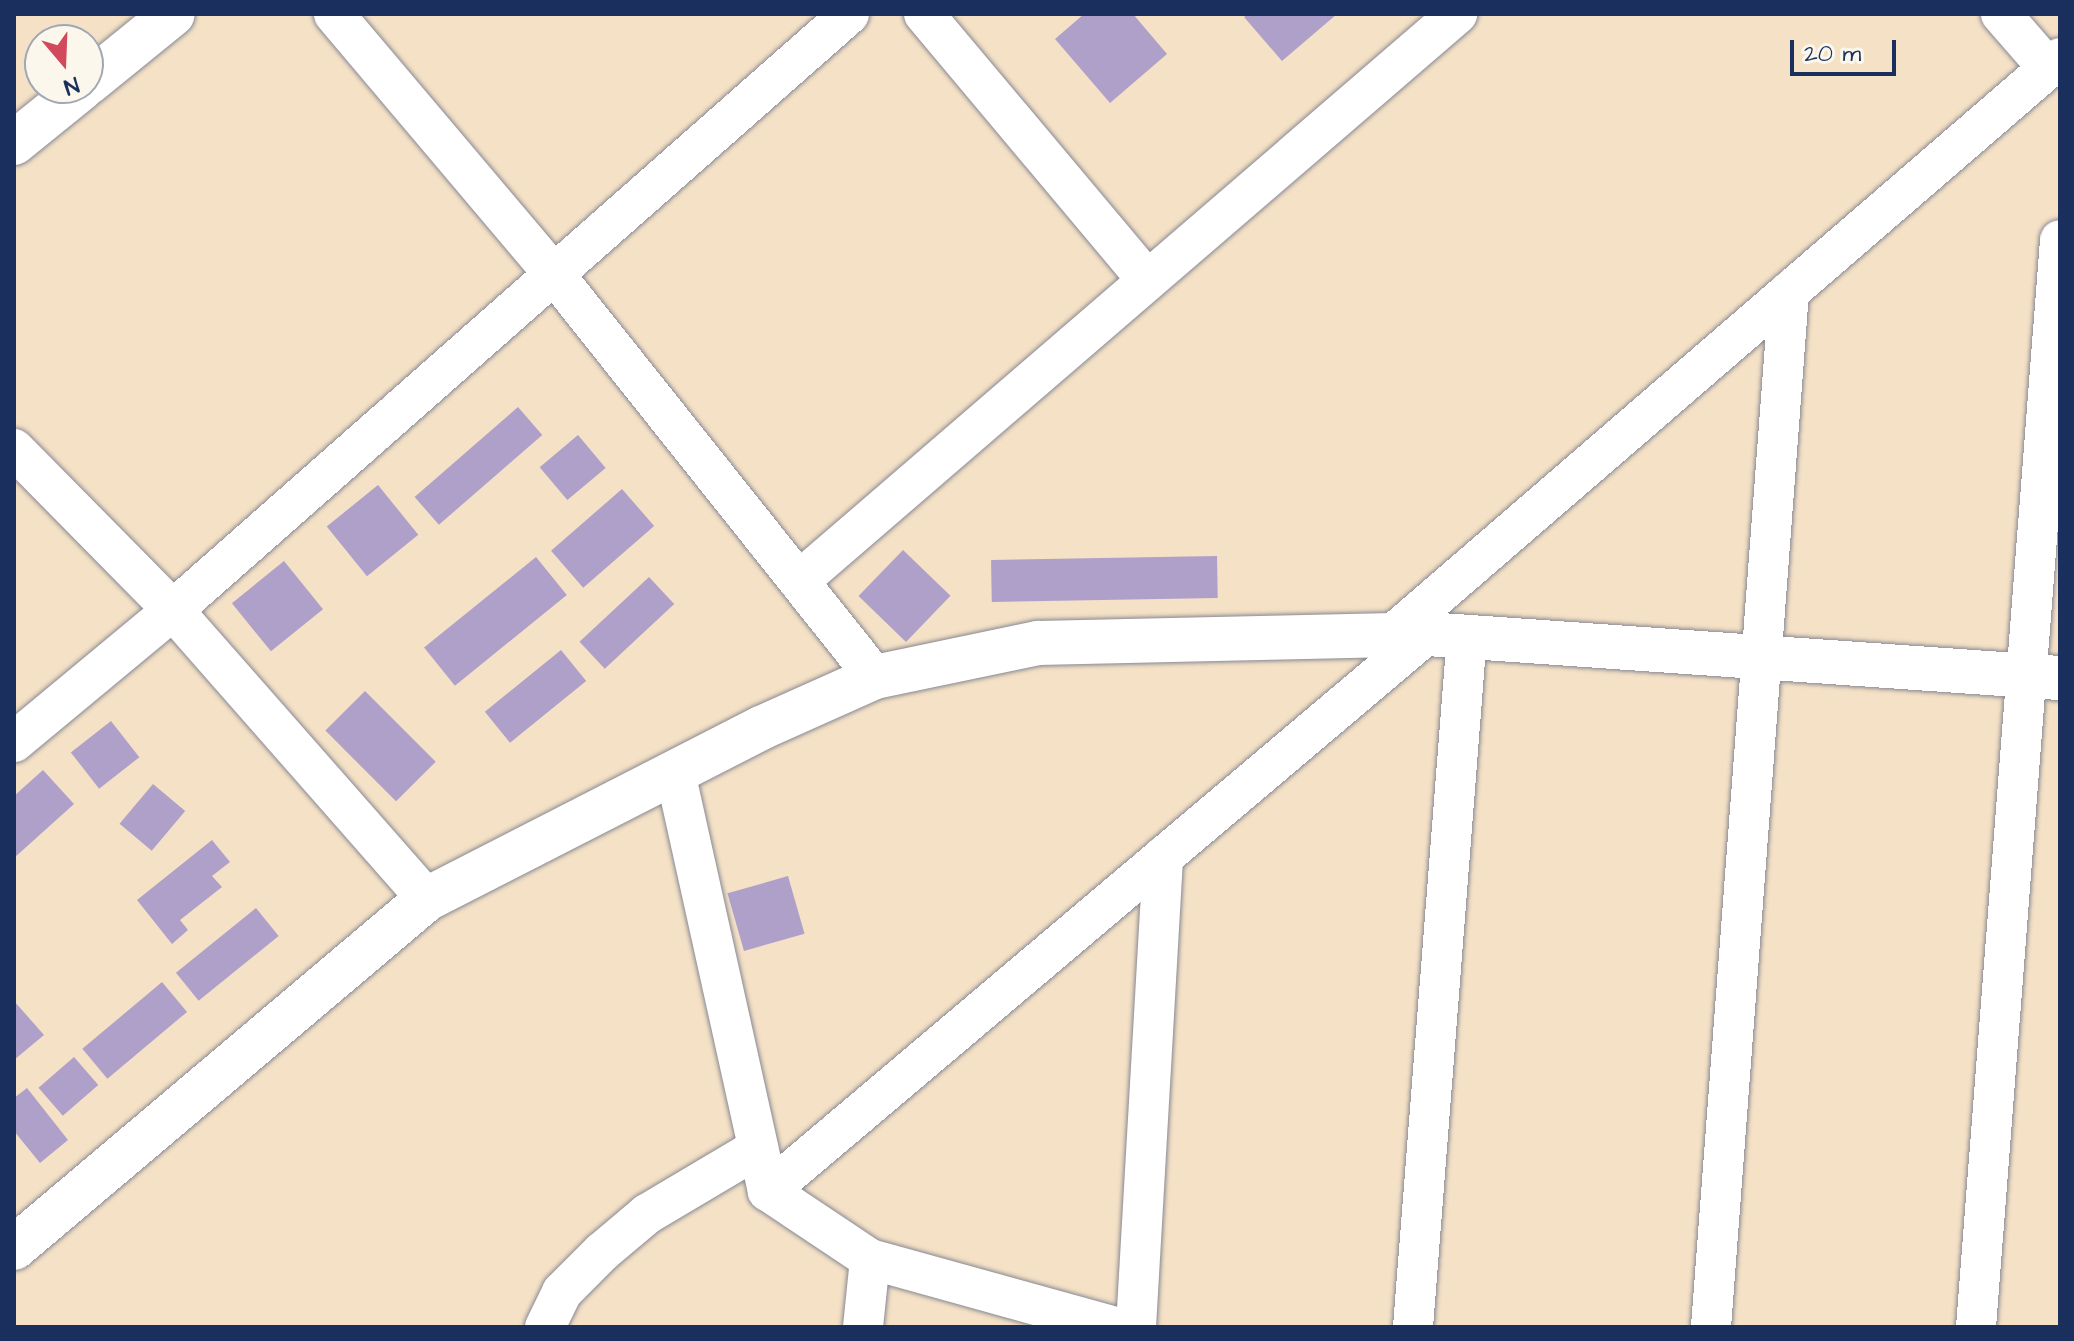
<!DOCTYPE html>
<html>
<head>
<meta charset="utf-8">
<style>
	body { margin:0 }
	#map { position:relative; width:2074px; height:1341px; overflow:hidden; background:#f4e1c6; font-family:"Architects Daughter",sans-serif }
	div>[style] { position:absolute }
	.building>* { inset:0; background:#afa0c9; transform-origin:0 0 }
	.roads { filter:drop-shadow(0 0 2px #888892) drop-shadow(0 0 2px #888892) }
	.minor>* { height:40px; margin:-20px; padding:0 20px; transform-origin:20px; border-radius:20px; background:#fff }
	.tertiary>* { height:44px; margin:-22px; padding:0 22px; transform-origin:22px; border-radius:22px; background:#fff }
	span { translate:-50% -50%; white-space:nowrap; text-align:center; line-height:1.15; -webkit-text-stroke:6px #fbf7ec; paint-order:stroke }
	.frame { position:absolute; inset:0; border:16px solid #1b2f5e; pointer-events:none }
	.north { position:absolute; left:24px; top:24px; width:80px; height:80px; box-sizing:border-box; background:#fbf7ec; border:2px solid #a1a7b3; border-radius:50%; rotate:161deg; font-size:22px; font-weight:700; line-height:32px; text-align:center; color:#1b2f5e }
	.north::after { content:''; display:block; margin:auto; width:28px; height:36px; background:#d1495b; clip-path:polygon(50% 0,100% 100%,50% 72%,0 100%) }
	.scale { position:absolute; left:1790px; top:40px; width:106px; height:36px; box-sizing:border-box; border:4px solid #1b2f5e; border-top:0; padding-left:10px; font-size:24px; line-height:28px; white-space:nowrap; color:#1b2f5e; -webkit-text-stroke:6px #fbf7ec; paint-order:stroke }
</style>
</head>
<body>
<div id="map">
	<div class="building">
		<div style="clip-path:polygon(1084px 14px,1133px 14px,1167px 54px,1110px 103px,1055px 39px)"></div>
		<div style="clip-path:polygon(1248px 14px,1337px 14px,1282px 61px,1244px 17px)"></div>
		<div style="left:518px;top:407px;width:37px;height:137px;rotate:49deg"></div>
		<div style="left:578px;top:435px;width:43px;height:50px;rotate:50deg"></div>
		<div style="left:378px;top:485px;width:64px;height:66px;rotate:51deg"></div>
		<div style="left:622px;top:489px;width:49px;height:94px;rotate:49deg"></div>
		<div style="left:903px;top:550px;width:66px;height:64px;rotate:44deg"></div>
		<div style="left:1217px;top:556px;width:42px;height:226px;rotate:89deg"></div>
		<div style="left:536px;top:557px;width:49px;height:144px;rotate:51deg"></div>
		<div style="left:284px;top:561px;width:62px;height:67px;rotate:51deg"></div>
		<div style="left:649px;top:577px;width:37px;height:95px;rotate:47deg"></div>
		<div style="left:561px;top:650px;width:40px;height:98px;rotate:51deg"></div>
		<div style="left:365px;top:691px;width:100px;height:56px;rotate:45deg"></div>
		<div style="left:111px;top:721px;width:46px;height:51px;rotate:52deg"></div>
		<div style="clip-path:polygon(43px 770px,74px 804px,14px 858px,14px 796px)"></div>
		<div style="left:153px;top:784px;width:42px;height:52px;rotate:40deg"></div>
		<div style="clip-path:polygon(212px 840px,230px 862px,212px 876px,222px 887px,180px 920px,188px 930px,172px 944px,137px 900px)"></div>
		<div style="left:788px;top:876px;width:60px;height:63px;rotate:74deg"></div>
		<div style="left:256px;top:908px;width:36px;height:103px;rotate:51deg"></div>
		<div style="left:162px;top:982px;width:39px;height:104px;rotate:50deg"></div>
		<div style="clip-path:polygon(14px 1001px,44px 1035px,14px 1060px)"></div>
		<div style="left:74px;top:1057px;width:37px;height:47px;rotate:49deg"></div>
		<div style="clip-path:polygon(27px 1088px,68px 1140px,40px 1163px,14px 1131px,14px 1098px)"></div>
	</div>
	<div class="roads">
		<div class="minor">
			<div style="left:334px;top:14px;width:341px;rotate:49.8deg"></div>
			<div style="left:554px;top:274px;width:515px;rotate:51.46deg"></div>
			<div style="left:924px;top:14px;width:347px;rotate:50deg"></div>
			<div style="left:2001px;top:14px;width:72px;rotate:49deg"></div>
			<div style="left:14px;top:449px;width:226px;rotate:45.4deg"></div>
			<div style="left:173px;top:610px;width:385px;rotate:48.7deg"></div>
			<div style="left:799px;top:581px;width:869px;rotate:-40.75deg"></div>
			<div style="left:1393px;top:634px;width:881px;rotate:-40.81deg"></div>
			<div style="left:14px;top:742px;width:207px;rotate:-39.7deg"></div>
			<div style="left:173px;top:610px;width:901px;rotate:-41.4deg"></div>
			<div style="left:675px;top:772px;width:429px;rotate:77.5deg"></div>
			<div style="left:768px;top:1191px;width:123px;rotate:33.7deg"></div>
			<div style="left:870px;top:1259px;width:255px;rotate:15.5deg"></div>
			<div style="left:768px;top:1191px;width:863px;rotate:-40.21deg"></div>
			<div style="left:545px;top:1327px;width:39px;rotate:-64deg"></div>
			<div style="left:562px;top:1292px;width:57px;rotate:-45deg"></div>
			<div style="left:602px;top:1252px;width:59px;rotate:-40.2deg"></div>
			<div style="left:647px;top:1214px;width:129px;rotate:-30.7deg"></div>
			<div style="left:863px;top:1327px;width:68px;rotate:-84.1deg"></div>
			<div style="left:1136px;top:1327px;width:471px;rotate:-86.7deg"></div>
			<div style="left:1413px;top:1327px;width:694px;rotate:-85.54deg"></div>
			<div style="left:1711px;top:1327px;width:1038px;rotate:-85.69deg"></div>
			<div style="left:1976px;top:1327px;width:1090px;rotate:-85.58deg"></div>
		</div>
		<div class="tertiary">
			<div style="left:88px;top:83px;width:109px;rotate:-39.1deg"></div>
			<div style="left:14px;top:143px;width:87px;rotate:-39deg"></div>
			<div style="left:14px;top:1248px;width:541px;rotate:-40.2deg"></div>
			<div style="left:427px;top:899px;width:375px;rotate:-27.1deg"></div>
			<div style="left:761px;top:728px;width:125px;rotate:-24.1deg"></div>
			<div style="left:875px;top:677px;width:167px;rotate:-11.8deg"></div>
			<div style="left:1038px;top:643px;width:389px;rotate:-1.3deg"></div>
			<div style="left:1427px;top:634px;width:635px;rotate:3.98deg"></div>
		</div>
	</div>
	<div class="frame"></div>
	<div class="north">N</div>
	<div class="scale">20 m</div>
</div>
</body>
</html>
